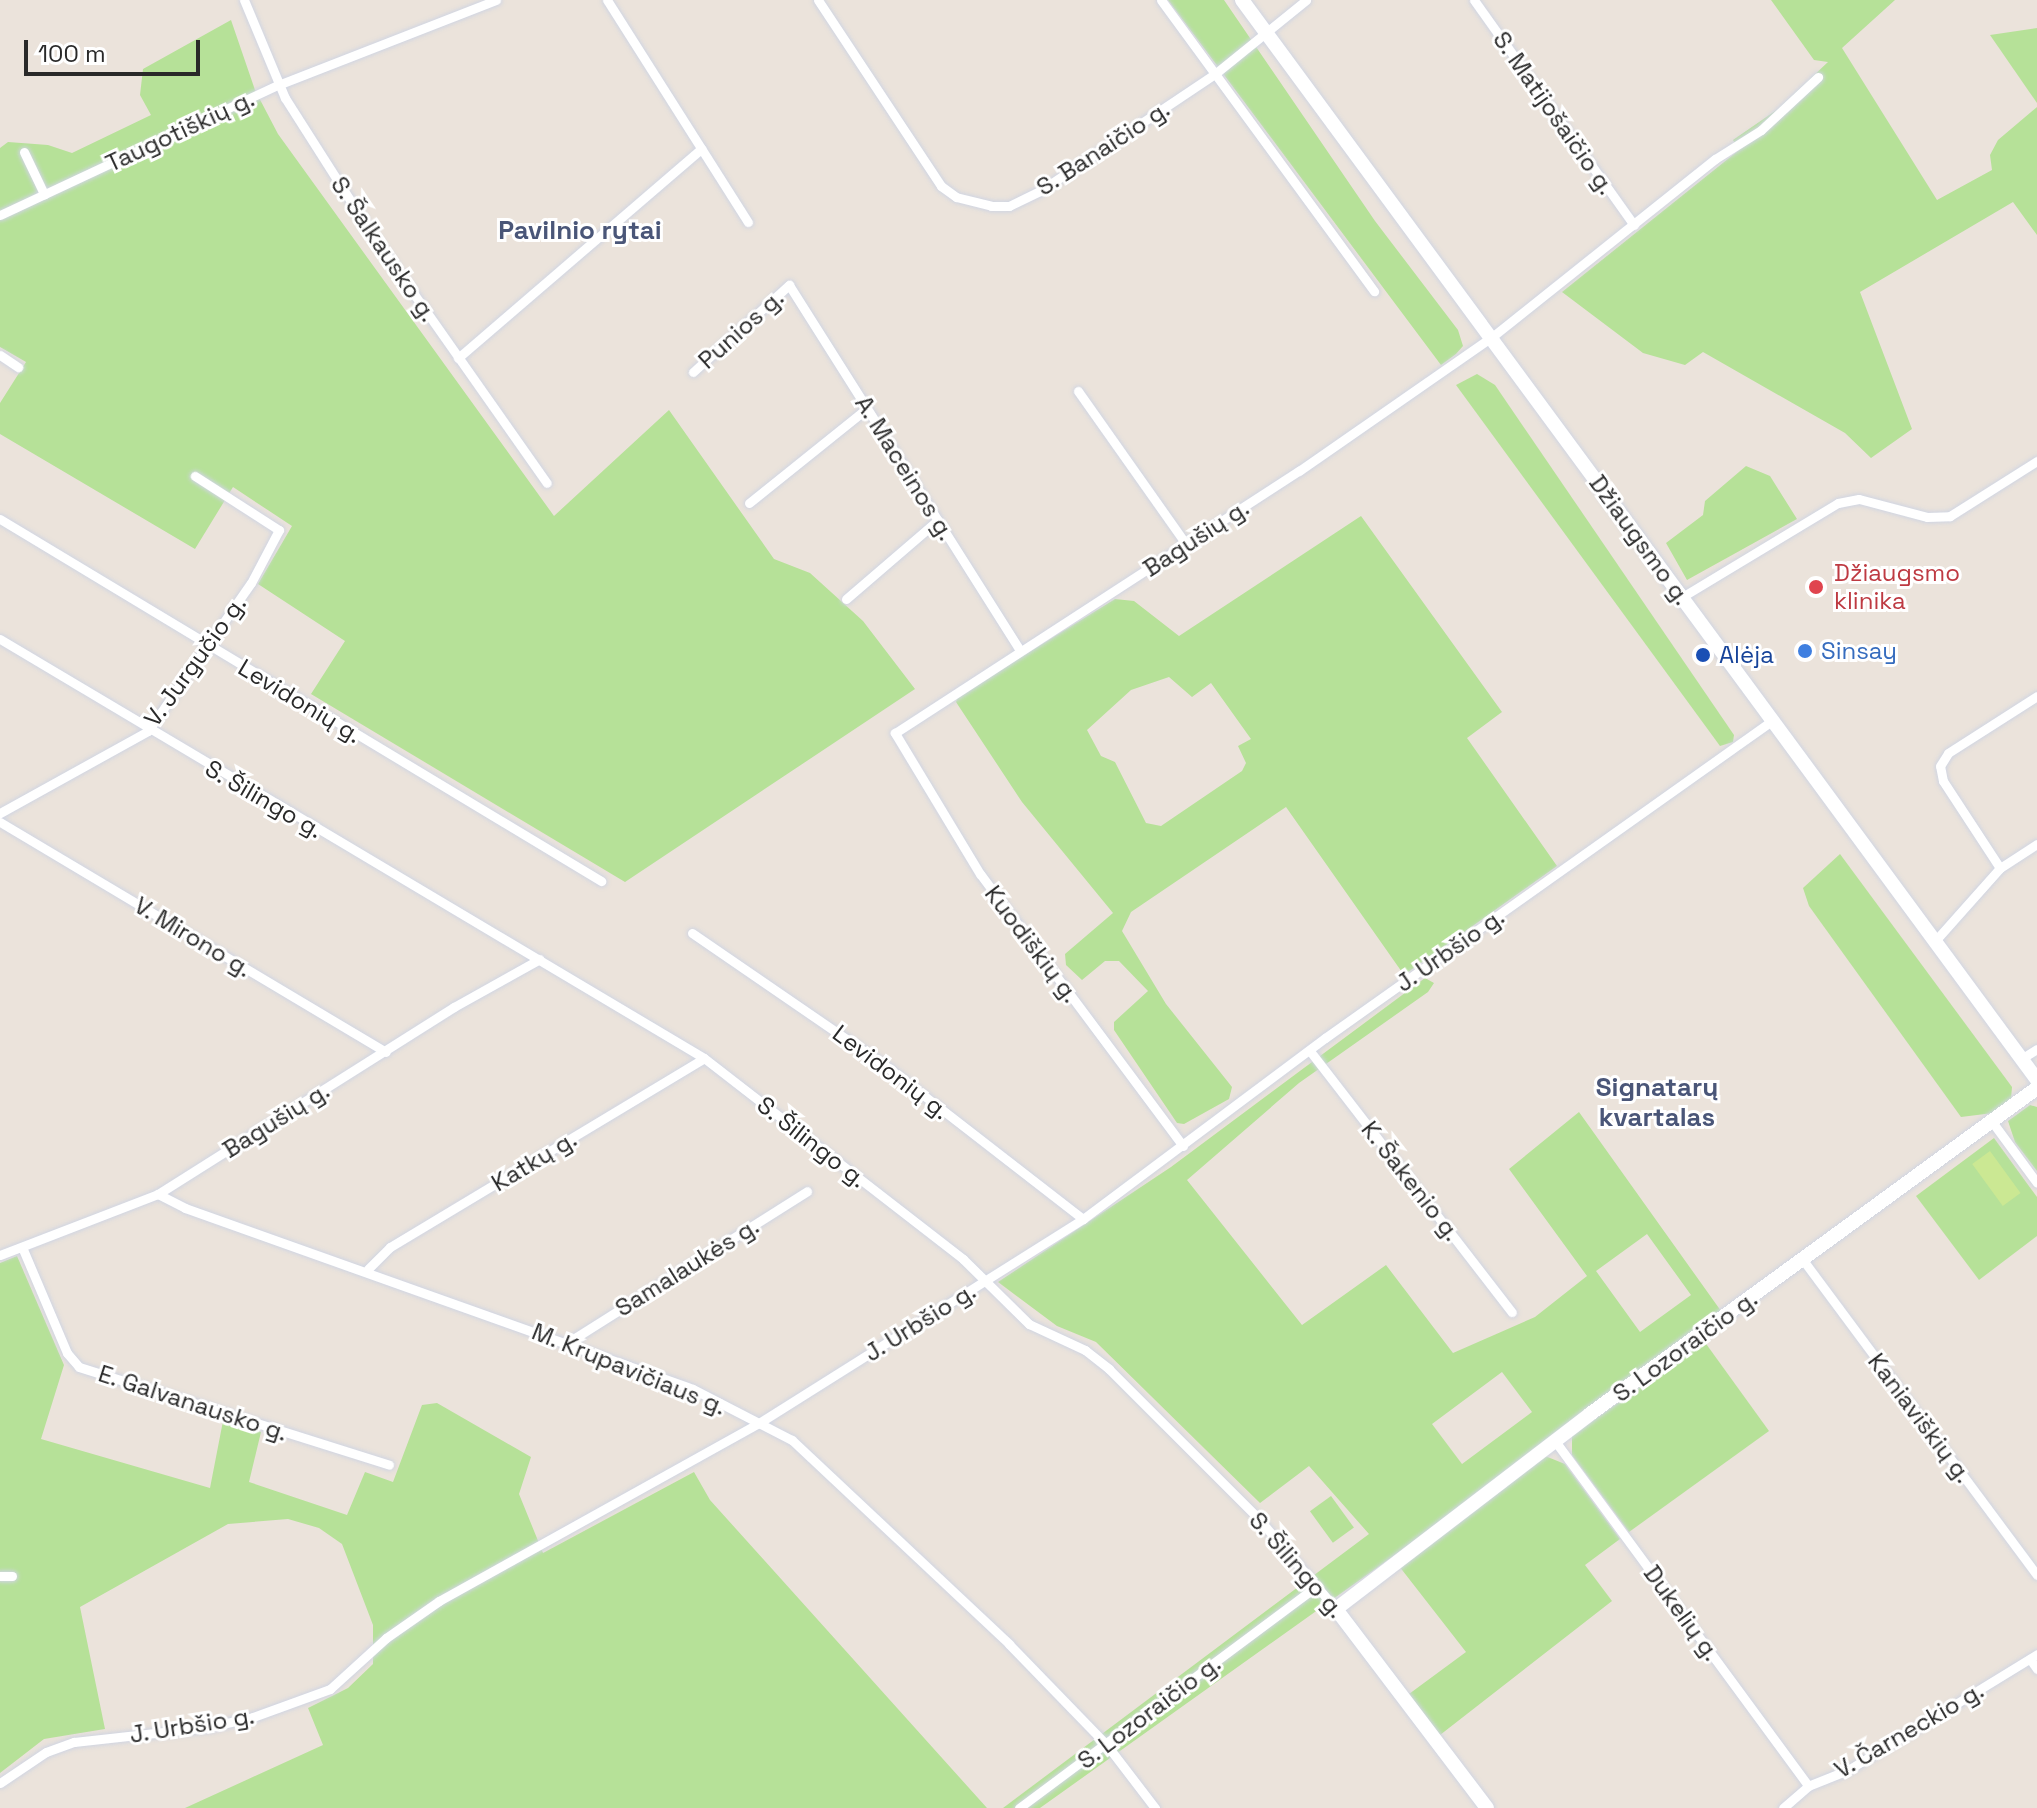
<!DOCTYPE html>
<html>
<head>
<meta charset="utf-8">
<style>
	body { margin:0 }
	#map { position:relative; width:2037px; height:1808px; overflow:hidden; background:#ebe3db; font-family:"Space Grotesk",sans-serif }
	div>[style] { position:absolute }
	.green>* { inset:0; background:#b6e198; transform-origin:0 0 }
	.pitch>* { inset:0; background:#cbe893; transform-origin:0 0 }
	.roads { filter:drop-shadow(0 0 2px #d0d5e2) drop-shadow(0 0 2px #d0d5e2) }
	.street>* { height:9px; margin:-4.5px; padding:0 4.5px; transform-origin:4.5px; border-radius:4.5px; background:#fff }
	.secondary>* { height:14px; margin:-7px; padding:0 7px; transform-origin:7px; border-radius:7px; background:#fff }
	.dots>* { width:22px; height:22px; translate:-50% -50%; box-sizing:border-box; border:4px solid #fff; border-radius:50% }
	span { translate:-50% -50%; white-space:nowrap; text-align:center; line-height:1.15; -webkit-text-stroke:6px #fff; paint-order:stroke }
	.street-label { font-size:24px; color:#292929 }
	.health-label { font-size:24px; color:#be3a42 }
	.left { translate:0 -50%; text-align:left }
	.shop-label { font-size:24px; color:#366cbe }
	.transit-label { font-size:24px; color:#164399 }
	.neighbourhood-label { font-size:26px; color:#4a5678; font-weight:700 }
	.scale { position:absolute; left:24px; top:40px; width:176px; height:36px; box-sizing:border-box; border:4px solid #292929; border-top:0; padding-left:10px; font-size:24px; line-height:28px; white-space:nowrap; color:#292929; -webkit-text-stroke:6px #fff; paint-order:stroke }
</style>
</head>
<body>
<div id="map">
	<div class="green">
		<div style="clip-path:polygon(1168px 0,1224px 0,1375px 221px,1458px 330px,1463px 346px,1456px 354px,1441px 365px)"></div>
		<div style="clip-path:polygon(1771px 0,1895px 0,1842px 48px,1937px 200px,1992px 170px,1990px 155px,1998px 140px,2037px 107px,2037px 235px,2013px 202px,1860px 292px,1912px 429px,1871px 458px,1845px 433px,1703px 352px,1685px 365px,1643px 353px,1562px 292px,1739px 150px,1733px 140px,1778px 109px,1828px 62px,1814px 60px)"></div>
		<div style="clip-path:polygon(231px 20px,255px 90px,278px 134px,554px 516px,669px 410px,774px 559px,810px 573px,863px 621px,915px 689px,625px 882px,311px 694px,345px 641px,258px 584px,292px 526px,233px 487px,195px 549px,0 434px,0 403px,26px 362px,0 347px,0 148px,8px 142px,48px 145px,72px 153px,151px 115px,140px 95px,143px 69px)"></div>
		<div style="clip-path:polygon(2037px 28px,2037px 103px,1990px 35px)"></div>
		<div style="clip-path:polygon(1477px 374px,1495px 385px,1734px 735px,1733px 742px,1720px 746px,1456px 385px)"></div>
		<div style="clip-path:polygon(1746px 466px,1770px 476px,1797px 519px,1687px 580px,1666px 543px,1703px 515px,1705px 501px)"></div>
		<div style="clip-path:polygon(evenodd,1361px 516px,1502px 712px,1467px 738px,1557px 866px,1404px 975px,1286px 807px,1131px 912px,1122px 931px,1166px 1004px,1232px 1087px,1229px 1099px,1184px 1124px,1177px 1123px,1114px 1030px,1114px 1022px,1148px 991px,1119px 961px,1105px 961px,1082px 980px,1066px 965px,1065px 954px,1113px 913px,1022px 802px,956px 702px,958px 696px,1115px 599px,1134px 601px,1179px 636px,1361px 516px,1169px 677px,1192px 697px,1211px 683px,1251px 739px,1238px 746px,1246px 763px,1242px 771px,1161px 826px,1146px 823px,1115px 762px,1101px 756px,1087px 730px,1131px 690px,1169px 677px)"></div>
		<div style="clip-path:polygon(1840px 854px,2012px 1087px,2011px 1099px,1993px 1113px,1961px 1117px,1809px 906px,1803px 888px)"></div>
		<div style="clip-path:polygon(evenodd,1425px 978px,1434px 983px,1428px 992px,1299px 1083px,1187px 1180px,1302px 1325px,1386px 1265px,1453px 1353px,1535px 1317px,1587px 1276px,1509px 1169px,1579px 1112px,1721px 1311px,1392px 1557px,1040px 1808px,1003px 1808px,1369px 1534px,1309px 1466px,1260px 1503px,1096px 1342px,1057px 1326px,998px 1282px,1171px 1167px,1425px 978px,1647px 1234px,1691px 1295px,1640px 1332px,1596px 1271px,1647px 1234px,1425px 978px,1502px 1372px,1532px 1412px,1462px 1464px,1432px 1424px,1502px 1372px)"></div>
		<div style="clip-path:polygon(2030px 1105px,2037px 1107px,2037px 1171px,2015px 1142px,2008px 1121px)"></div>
		<div style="clip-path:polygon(1994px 1138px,2037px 1197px,2037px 1236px,1979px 1280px,1916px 1196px)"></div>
		<div style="clip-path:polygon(17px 1256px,64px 1365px,41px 1439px,210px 1488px,223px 1421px,261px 1432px,249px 1482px,347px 1515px,365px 1472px,393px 1482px,422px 1405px,437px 1403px,531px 1457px,519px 1494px,543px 1553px,694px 1472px,710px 1500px,987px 1808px,185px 1808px,323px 1745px,308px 1708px,348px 1688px,373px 1664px,373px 1625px,342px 1544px,319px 1528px,288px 1519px,228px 1524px,80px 1607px,105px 1729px,44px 1739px,0 1773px,0 1263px)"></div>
		<div style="clip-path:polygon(1704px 1341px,1769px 1431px,1629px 1532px,1572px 1455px,1572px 1436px)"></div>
		<div style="clip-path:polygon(1545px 1456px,1565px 1464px,1620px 1539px,1585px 1565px,1612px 1601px,1440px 1735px,1409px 1694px,1466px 1652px,1399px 1566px)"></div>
		<div style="left:1331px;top:1496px;width:39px;height:26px;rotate:54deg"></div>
	</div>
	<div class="pitch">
		<div style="left:1990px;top:1151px;width:52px;height:22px;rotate:54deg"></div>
	</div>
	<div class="roads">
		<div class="street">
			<div style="left:244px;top:0;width:106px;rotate:67.3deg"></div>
			<div style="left:285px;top:98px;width:156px;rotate:57.5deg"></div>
			<div style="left:369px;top:230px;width:309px;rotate:54.9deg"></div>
			<div style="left:607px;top:0;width:263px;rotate:57.6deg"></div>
			<div style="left:818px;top:0;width:223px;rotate:56.5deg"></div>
			<div style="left:941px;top:186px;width:19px;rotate:36deg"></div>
			<div style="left:956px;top:197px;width:36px;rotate:14deg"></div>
			<div style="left:991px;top:206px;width:18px"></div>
			<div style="left:1009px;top:206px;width:34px;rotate:-26deg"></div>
			<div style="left:1040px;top:191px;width:212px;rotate:-33.8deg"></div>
			<div style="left:1216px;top:73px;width:116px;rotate:-39deg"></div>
			<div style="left:1161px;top:0;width:361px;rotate:53.8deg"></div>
			<div style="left:1474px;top:0;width:276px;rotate:54.6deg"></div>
			<div style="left:24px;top:152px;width:47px;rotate:64.5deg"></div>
			<div style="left:0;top:215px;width:307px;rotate:-25.1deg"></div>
			<div style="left:278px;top:85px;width:234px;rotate:-21.3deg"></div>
			<div style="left:0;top:355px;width:22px;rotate:34deg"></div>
			<div style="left:458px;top:358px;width:321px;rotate:-40.7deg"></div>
			<div style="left:693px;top:372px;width:130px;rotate:-42.2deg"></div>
			<div style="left:789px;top:285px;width:432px;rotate:57.7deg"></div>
			<div style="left:1078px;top:391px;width:187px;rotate:54.8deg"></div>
			<div style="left:749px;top:503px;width:151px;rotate:-38.8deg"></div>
			<div style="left:0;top:519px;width:702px;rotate:31.06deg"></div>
			<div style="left:1682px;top:597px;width:182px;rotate:-31.1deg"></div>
			<div style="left:1838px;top:503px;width:21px;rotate:-11deg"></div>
			<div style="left:1859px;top:499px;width:70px;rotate:14.8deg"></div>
			<div style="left:1927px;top:517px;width:23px;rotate:-2deg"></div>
			<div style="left:1950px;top:516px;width:103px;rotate:-32.3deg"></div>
			<div style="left:846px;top:599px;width:121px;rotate:-40.7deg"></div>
			<div style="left:0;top:639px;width:819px;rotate:30.76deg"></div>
			<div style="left:704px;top:1058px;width:328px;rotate:37.8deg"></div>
			<div style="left:963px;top:1259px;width:93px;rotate:44.6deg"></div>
			<div style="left:1029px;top:1324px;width:62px;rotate:24.9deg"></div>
			<div style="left:1085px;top:1350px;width:31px;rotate:38deg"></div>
			<div style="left:1109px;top:1369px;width:211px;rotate:45deg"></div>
			<div style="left:1258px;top:1518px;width:120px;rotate:49.4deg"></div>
			<div style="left:0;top:813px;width:169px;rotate:-29deg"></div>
			<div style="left:148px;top:731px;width:180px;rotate:-55.2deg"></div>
			<div style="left:251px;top:583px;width:60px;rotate:-62.2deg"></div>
			<div style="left:279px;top:530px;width:100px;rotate:-147.3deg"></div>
			<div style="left:0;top:822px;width:449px;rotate:30.8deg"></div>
			<div style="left:2000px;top:868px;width:104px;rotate:-123.2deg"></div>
			<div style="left:1943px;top:781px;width:15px;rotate:-101deg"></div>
			<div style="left:1940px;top:766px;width:15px;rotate:-58deg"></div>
			<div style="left:1948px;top:753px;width:106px;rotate:-32.6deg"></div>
			<div style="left:692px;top:933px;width:242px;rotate:34.5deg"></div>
			<div style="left:891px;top:1070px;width:243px;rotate:37.8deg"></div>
			<div style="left:1935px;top:941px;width:98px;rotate:-48.3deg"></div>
			<div style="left:2000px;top:868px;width:44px;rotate:-33deg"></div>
			<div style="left:1310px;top:1051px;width:330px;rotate:52.3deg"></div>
			<div style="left:2021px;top:1059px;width:19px;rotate:-32deg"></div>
			<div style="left:1993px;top:1123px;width:74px;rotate:53.7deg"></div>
			<div style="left:1183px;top:1146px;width:339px;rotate:-126.7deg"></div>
			<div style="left:980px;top:874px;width:165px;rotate:-121.1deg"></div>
			<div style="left:895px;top:733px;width:482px;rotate:-33deg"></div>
			<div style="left:1299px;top:471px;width:235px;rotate:-34.8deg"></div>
			<div style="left:1492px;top:337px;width:285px;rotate:-38.6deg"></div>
			<div style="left:1715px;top:159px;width:54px;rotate:-32.2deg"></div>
			<div style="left:1761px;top:130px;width:78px;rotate:-42.9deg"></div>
			<div style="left:158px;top:1194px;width:30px;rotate:27deg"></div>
			<div style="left:185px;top:1208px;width:539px;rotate:19.61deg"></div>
			<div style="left:693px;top:1389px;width:111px;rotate:27.3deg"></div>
			<div style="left:792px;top:1440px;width:298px;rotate:43.2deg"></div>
			<div style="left:1009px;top:1644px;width:139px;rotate:45.9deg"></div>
			<div style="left:1106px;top:1744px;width:81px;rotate:52.6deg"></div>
			<div style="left:22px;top:1247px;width:115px;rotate:67deg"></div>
			<div style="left:67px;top:1353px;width:18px;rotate:49deg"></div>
			<div style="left:79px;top:1367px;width:325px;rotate:17.5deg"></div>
			<div style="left:0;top:1255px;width:169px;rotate:-21.1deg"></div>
			<div style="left:158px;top:1194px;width:350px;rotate:-32.3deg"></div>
			<div style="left:454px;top:1007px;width:98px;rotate:-29.2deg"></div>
			<div style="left:1803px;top:1260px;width:392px;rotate:53.4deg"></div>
			<div style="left:368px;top:1269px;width:31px;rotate:-45deg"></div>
			<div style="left:390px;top:1247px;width:366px;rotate:-31deg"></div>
			<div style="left:567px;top:1343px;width:284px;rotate:-32.3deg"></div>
			<div style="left:1555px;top:1441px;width:428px;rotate:53.7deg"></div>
			<div style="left:0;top:1576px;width:12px"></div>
			<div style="left:2030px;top:1659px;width:12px;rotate:55deg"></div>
			<div style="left:0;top:1783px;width:55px;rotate:-34deg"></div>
			<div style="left:46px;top:1752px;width:30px;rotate:-20deg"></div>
			<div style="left:74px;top:1742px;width:136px;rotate:-6.3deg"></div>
			<div style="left:209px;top:1727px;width:45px;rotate:-12.8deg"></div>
			<div style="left:253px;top:1717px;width:82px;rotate:-20deg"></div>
			<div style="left:330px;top:1689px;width:76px;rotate:-42.3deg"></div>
			<div style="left:386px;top:1638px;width:65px;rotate:-34.9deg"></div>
			<div style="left:439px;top:1601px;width:366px;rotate:-29.1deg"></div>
			<div style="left:759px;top:1423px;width:383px;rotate:-32.2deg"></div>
			<div style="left:1083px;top:1219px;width:302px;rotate:-36.8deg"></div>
			<div style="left:1325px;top:1038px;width:549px;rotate:-35.37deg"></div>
			<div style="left:1019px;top:1808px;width:372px;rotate:-36.7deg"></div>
			<div style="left:1783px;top:1808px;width:33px;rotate:-41deg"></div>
			<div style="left:1808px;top:1786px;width:43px;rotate:-21.8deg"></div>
			<div style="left:1848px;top:1770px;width:222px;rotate:-31.5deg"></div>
		</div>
		<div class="secondary">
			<div style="left:1242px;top:0;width:1341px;rotate:53.64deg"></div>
			<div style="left:1487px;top:1808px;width:250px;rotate:-127.2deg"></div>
			<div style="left:1336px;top:1609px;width:320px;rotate:-37.5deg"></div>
			<div style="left:1590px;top:1414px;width:553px;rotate:-36.1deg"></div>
		</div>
	</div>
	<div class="dots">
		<div style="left:1816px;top:587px;background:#e0444e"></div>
		<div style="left:1805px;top:651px;background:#3f7fe0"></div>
		<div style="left:1703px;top:655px;background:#1a4fb4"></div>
	</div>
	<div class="street-label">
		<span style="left:1554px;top:113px;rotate:55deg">S. Matijošaičio g.</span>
		<span style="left:180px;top:131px;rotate:-25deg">Taugotiškių g.</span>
		<span style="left:1103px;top:148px;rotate:-33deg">S. Banaičio g.</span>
		<span style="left:384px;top:249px;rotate:56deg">S. Šalkausko g.</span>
		<span style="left:741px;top:329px;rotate:-42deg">Punios g.</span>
		<span style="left:905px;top:468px;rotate:58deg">A. Maceinos g.</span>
		<span style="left:1196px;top:538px;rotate:-33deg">Bagušių g.</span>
		<span style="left:1640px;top:540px;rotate:54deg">Džiaugsmo g.</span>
		<span style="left:195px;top:661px;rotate:-54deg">V. Jurgučio g.</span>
		<span style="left:300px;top:701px;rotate:31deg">Levidonių g.</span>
		<span style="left:264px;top:799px;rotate:30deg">S. Šilingo g.</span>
		<span style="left:193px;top:937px;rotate:31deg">V. Mirono g.</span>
		<span style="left:1032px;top:944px;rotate:53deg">Kuodiškių g.</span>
		<span style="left:1450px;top:950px;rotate:-35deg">J. Urbšio g.</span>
		<span style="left:891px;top:1072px;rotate:37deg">Levidonių g.</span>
		<span style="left:276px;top:1120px;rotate:-32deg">Bagušių g.</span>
		<span style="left:812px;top:1142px;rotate:38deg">S. Šilingo g.</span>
		<span style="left:534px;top:1161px;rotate:-31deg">Katkų g.</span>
		<span style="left:1411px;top:1181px;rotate:52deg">K. Šakenio g.</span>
		<span style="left:687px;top:1267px;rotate:-32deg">Samalaukės g.</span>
		<span style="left:920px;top:1322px;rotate:-32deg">J. Urbšio g.</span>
		<span style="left:1685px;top:1346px;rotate:-36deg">S. Lozoraičio g.</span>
		<span style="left:629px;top:1369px;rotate:22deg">M. Krupavičiaus g.</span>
		<span style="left:193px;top:1403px;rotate:18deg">E. Galvanausko g.</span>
		<span style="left:1920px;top:1418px;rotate:53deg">Kaniaviškių g.</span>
		<span style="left:1297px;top:1565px;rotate:49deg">S. Šilingo g.</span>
		<span style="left:1682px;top:1613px;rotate:54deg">Dukelių g.</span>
		<span style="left:1149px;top:1712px;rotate:-37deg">S. Lozoraičio g.</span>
		<span style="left:192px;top:1725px;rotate:-9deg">J. Urbšio g.</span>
		<span style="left:1909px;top:1730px;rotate:-30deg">V. Čarneckio g.</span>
	</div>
	<div class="health-label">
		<span class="left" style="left:1834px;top:587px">Džiaugsmo<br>klinika</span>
	</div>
	<div class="shop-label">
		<span class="left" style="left:1821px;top:651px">Sinsay</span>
	</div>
	<div class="transit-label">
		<span class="left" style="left:1719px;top:655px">Alėja</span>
	</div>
	<div class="neighbourhood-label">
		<span style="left:580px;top:231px">Pavilnio rytai</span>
		<span style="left:1657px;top:1103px">Signatarų<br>kvartalas</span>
	</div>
	<div class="scale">100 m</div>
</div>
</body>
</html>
